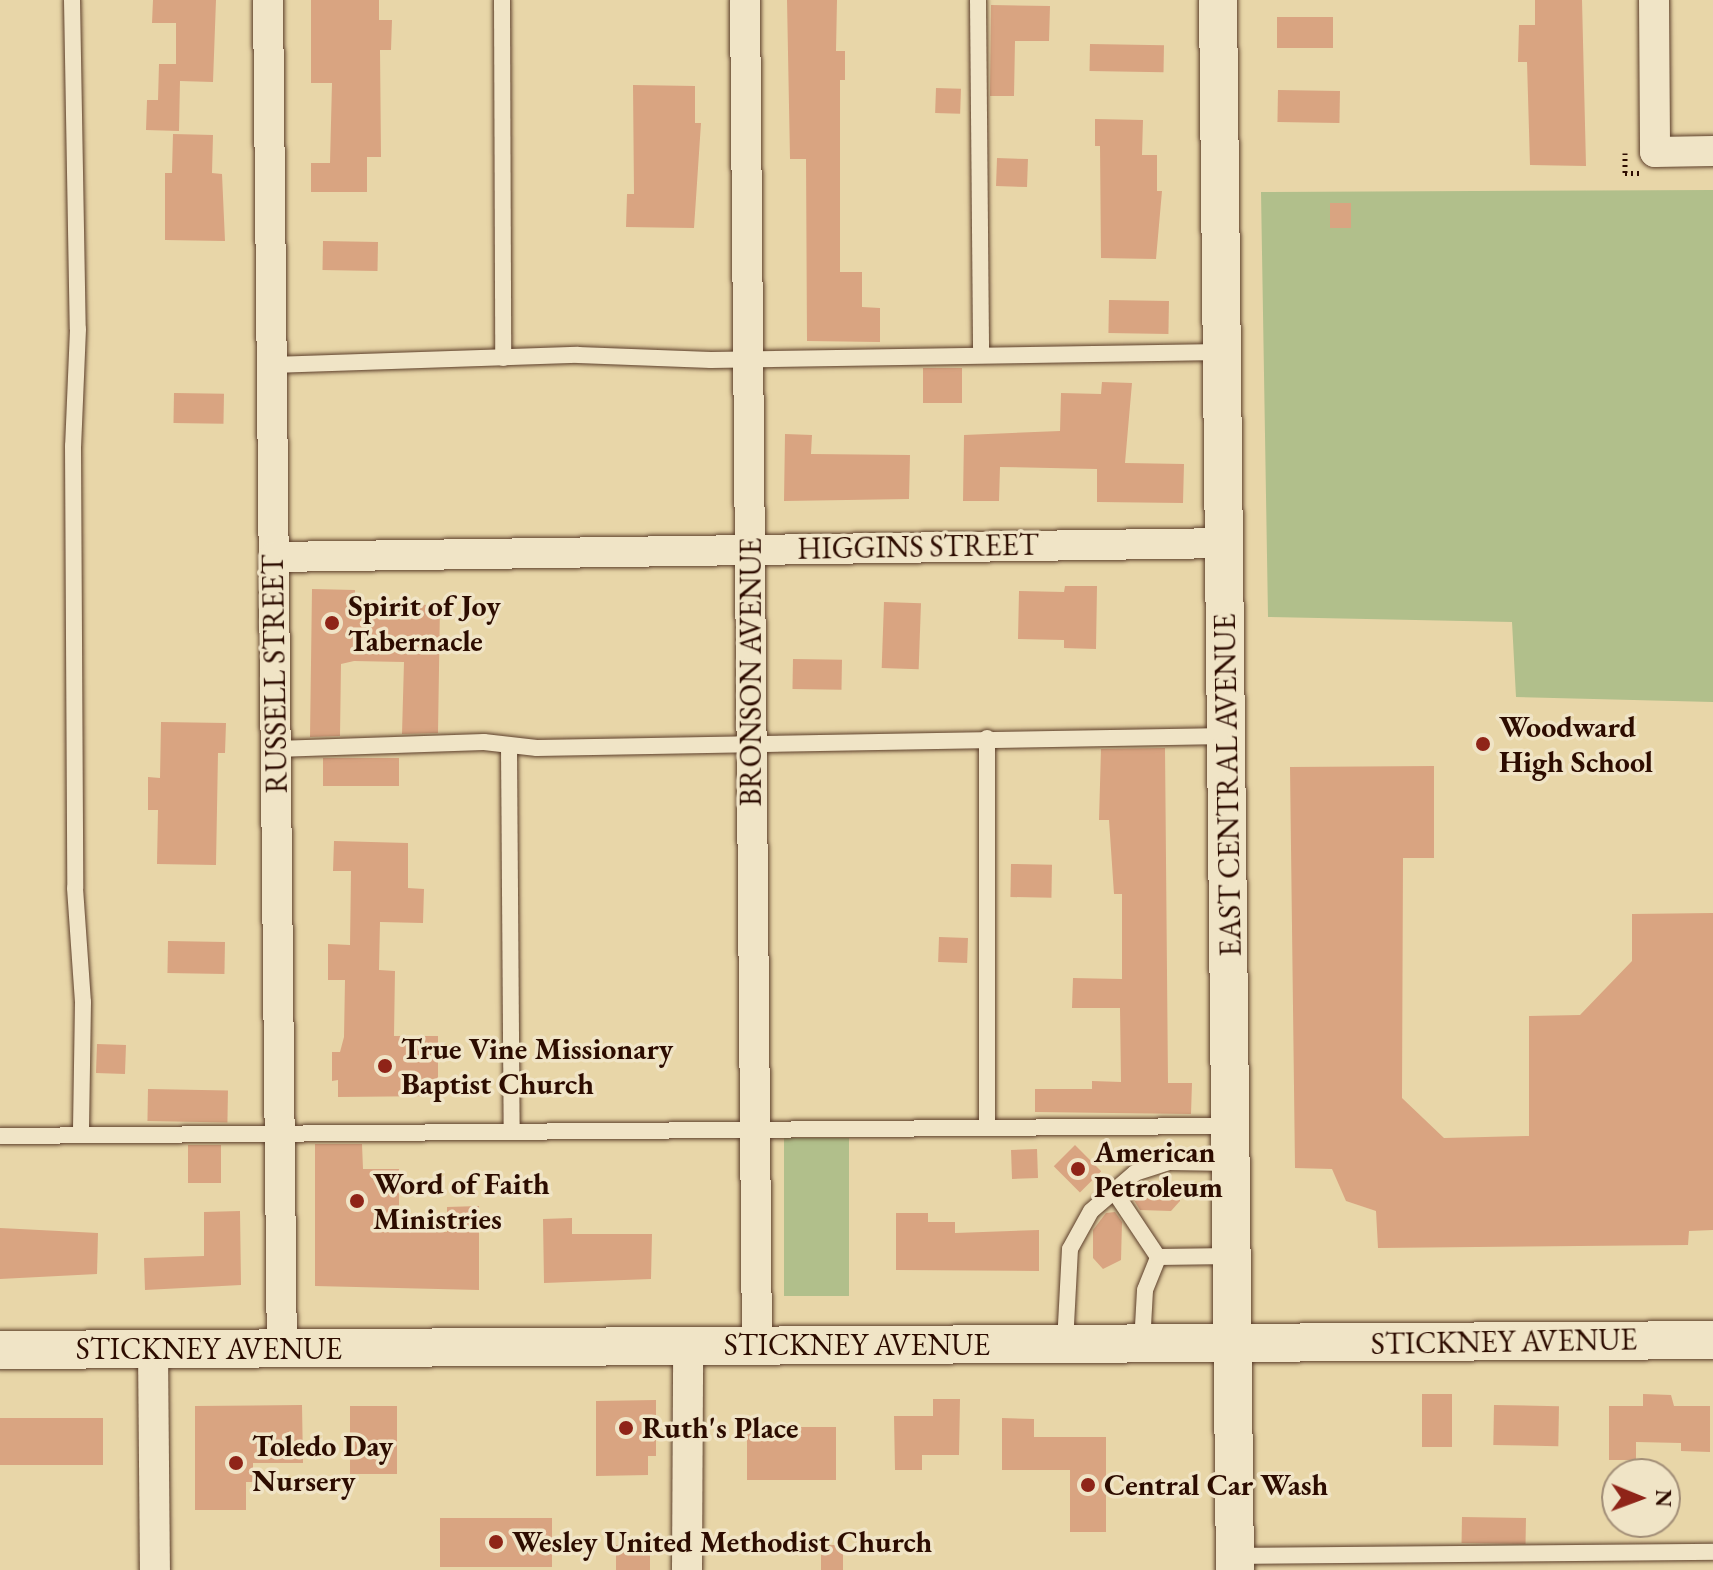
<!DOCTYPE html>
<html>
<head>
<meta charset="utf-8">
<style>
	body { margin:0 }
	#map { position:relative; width:1713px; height:1570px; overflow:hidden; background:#e8d6a8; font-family:"EB Garamond",serif }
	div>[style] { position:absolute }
	.green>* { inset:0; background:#b1bf8b; transform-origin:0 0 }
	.building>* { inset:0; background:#d9a481; transform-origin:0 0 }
	.path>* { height:5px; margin-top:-2.5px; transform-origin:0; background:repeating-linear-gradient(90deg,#2d0c00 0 2px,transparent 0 6px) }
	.roads { filter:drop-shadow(0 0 2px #5c3e2a) drop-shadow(0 0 2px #5c3e2a) }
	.service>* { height:16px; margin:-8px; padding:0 8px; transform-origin:8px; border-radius:8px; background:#f0e4c6 }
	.minor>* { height:30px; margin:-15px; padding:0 15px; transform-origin:15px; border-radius:15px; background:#f0e4c6 }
	.tertiary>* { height:38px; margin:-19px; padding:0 19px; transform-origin:19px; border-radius:19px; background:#f0e4c6 }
	.dots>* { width:22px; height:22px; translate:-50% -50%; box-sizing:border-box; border:4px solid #f0e4c6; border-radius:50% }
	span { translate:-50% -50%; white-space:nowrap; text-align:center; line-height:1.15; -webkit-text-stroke:7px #f0e4c6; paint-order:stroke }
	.street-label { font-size:30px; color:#2d0c00 }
	.poi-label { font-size:30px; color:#2d0c00; font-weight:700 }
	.left { translate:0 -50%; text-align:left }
	.north { position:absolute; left:1601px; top:1458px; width:80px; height:80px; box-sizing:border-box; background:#f0e4c6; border:2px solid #a28e77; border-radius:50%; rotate:91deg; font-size:22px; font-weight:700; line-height:32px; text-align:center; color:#2d0c00 }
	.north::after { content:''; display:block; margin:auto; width:28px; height:36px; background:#8f2418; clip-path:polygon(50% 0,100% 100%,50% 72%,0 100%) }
</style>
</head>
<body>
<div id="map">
	<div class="green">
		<div style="clip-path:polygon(1713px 190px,1713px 702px,1516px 697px,1512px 622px,1268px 617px,1261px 192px)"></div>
		<div style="left:784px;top:1138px;width:65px;height:158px"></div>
	</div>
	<div class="building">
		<div style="clip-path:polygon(153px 0,216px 0,213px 82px,180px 81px,179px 131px,146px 130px,147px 100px,158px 100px,159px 64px,176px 64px,176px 23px,152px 23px)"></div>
		<div style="clip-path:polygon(311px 0,379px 0,379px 20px,392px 20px,391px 50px,380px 50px,381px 157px,367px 157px,367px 192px,311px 192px,311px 163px,330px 163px,332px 83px,311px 83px)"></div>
		<div style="clip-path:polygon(787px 0,837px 0,836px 51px,845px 51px,845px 80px,840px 80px,840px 272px,862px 272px,862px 307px,880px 308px,880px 342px,807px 341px,806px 159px,790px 159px)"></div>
		<div style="clip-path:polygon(1535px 0,1582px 0,1586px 166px,1530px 165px,1527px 62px,1518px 62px,1519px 25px,1535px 25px)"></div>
		<div style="clip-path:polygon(991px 5px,1050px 6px,1049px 41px,1015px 41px,1014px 96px,990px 96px)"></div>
		<div style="left:1277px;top:17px;width:56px;height:31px"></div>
		<div style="left:1090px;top:44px;width:74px;height:27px;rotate:1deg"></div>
		<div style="clip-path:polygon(633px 85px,695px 86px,695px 123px,701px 123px,694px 228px,626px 227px,627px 194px,634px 194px)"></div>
		<div style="left:936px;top:88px;width:25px;height:25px;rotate:2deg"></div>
		<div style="left:1278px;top:90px;width:62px;height:32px;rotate:1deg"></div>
		<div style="clip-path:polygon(1095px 119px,1143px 120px,1142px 155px,1157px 155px,1157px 191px,1162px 191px,1156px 259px,1101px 258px,1100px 146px,1095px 146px)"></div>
		<div style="clip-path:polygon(173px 134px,213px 135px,212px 173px,222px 174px,225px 241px,165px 240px,165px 173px,172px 173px)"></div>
		<div style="left:997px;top:158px;width:31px;height:28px;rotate:2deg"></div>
		<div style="left:1330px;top:203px;width:21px;height:25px"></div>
		<div style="left:323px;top:241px;width:55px;height:29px;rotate:1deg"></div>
		<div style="left:1109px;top:300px;width:60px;height:33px;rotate:1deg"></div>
		<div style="left:923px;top:368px;width:39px;height:35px"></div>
		<div style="clip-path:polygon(1102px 382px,1132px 383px,1125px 463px,1184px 464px,1183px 503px,1097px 502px,1097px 469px,1000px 467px,999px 501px,963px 501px,964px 435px,1060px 431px,1061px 393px,1101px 394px)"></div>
		<div style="left:174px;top:393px;width:50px;height:30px;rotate:1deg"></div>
		<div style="clip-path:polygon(785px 434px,812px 435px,811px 454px,910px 455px,909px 499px,784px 501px)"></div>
		<div style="clip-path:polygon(1065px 586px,1097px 586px,1096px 649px,1064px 648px,1064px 640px,1018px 639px,1019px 591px,1064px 592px)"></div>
		<div style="clip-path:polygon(312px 589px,355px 590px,355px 604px,440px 605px,438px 733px,402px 734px,404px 662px,354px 661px,341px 664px,340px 736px,310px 737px)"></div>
		<div style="left:884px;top:602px;width:37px;height:66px;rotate:2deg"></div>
		<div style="left:793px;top:659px;width:49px;height:30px;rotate:1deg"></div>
		<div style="clip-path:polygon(161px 722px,226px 723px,225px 753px,218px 753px,216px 865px,157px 864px,158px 810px,148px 810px,148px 777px,160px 778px)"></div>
		<div style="clip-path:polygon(1165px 748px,1168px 1083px,1192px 1083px,1191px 1114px,1035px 1112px,1035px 1089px,1092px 1089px,1092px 1081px,1121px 1082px,1120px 1008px,1072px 1008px,1073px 978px,1122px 979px,1122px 894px,1114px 894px,1109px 820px,1099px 820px,1101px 749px)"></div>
		<div style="left:323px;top:758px;width:76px;height:28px"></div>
		<div style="clip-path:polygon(1434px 766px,1434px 858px,1403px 858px,1402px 1098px,1444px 1138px,1529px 1136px,1529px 1016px,1580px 1015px,1632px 961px,1632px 914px,1713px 913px,1713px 1230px,1689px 1231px,1688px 1245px,1378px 1248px,1376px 1211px,1346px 1201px,1332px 1169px,1295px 1168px,1290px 767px)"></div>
		<div style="clip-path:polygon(334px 841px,408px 843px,408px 888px,424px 889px,423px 923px,380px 922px,379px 970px,395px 971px,394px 1036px,438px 1036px,438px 1096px,338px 1097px,338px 1080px,332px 1081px,332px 1052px,340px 1052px,344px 1037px,345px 980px,328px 980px,328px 944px,350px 945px,351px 871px,333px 871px)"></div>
		<div style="left:1011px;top:864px;width:41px;height:33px;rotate:1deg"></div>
		<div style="left:939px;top:937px;width:29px;height:25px;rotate:2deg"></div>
		<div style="left:168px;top:941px;width:57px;height:32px;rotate:1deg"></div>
		<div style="left:97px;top:1044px;width:29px;height:29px;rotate:2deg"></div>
		<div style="left:148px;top:1089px;width:80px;height:32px;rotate:1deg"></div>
		<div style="clip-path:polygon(315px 1144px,362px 1144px,363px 1169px,399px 1169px,399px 1232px,447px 1232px,447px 1207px,479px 1206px,479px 1290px,315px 1286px)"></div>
		<div style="left:188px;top:1145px;width:33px;height:38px"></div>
		<div style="left:1075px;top:1145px;width:37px;height:30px;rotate:45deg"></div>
		<div style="left:1037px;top:1149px;width:29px;height:26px;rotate:88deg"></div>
		<div style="clip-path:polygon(1147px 1181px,1170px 1181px,1180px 1191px,1180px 1201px,1171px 1211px,1140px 1210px,1129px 1192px)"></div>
		<div style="clip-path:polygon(240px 1211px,241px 1285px,145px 1290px,144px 1258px,204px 1256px,204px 1212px)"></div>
		<div style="clip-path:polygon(1115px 1212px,1122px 1222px,1121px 1260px,1103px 1269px,1093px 1258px,1093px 1230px,1106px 1213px)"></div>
		<div style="clip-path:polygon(896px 1213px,928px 1213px,928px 1222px,955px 1222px,955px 1233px,1039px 1230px,1039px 1271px,896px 1270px)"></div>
		<div style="clip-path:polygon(572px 1218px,572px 1234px,652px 1234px,651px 1279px,544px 1283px,543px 1219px)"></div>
		<div style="clip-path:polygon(0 1228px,98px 1233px,97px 1274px,0 1279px)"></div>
		<div style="left:1422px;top:1394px;width:30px;height:53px"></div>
		<div style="clip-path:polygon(1643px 1394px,1671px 1395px,1674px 1406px,1710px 1406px,1710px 1452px,1681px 1451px,1681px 1443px,1636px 1442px,1636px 1460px,1609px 1460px,1609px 1406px,1643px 1406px)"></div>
		<div style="clip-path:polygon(933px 1399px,960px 1399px,959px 1455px,922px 1455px,922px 1470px,895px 1470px,894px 1416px,933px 1416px)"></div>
		<div style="clip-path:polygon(656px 1400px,656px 1456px,648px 1456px,648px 1475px,596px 1476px,596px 1401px)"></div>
		<div style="clip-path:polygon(302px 1405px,303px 1463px,253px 1463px,253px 1482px,246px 1482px,246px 1510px,195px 1510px,195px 1406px)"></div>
		<div style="left:1494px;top:1405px;width:65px;height:40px;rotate:1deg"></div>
		<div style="left:397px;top:1406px;width:68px;height:47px;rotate:90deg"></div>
		<div style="left:0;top:1418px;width:103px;height:47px"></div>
		<div style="clip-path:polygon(1002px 1418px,1034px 1419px,1034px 1437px,1106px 1437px,1106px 1532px,1070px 1532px,1070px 1470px,1002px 1470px)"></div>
		<div style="left:836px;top:1427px;width:53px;height:89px;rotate:90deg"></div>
		<div style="left:1462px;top:1517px;width:64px;height:26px;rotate:1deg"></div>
		<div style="left:440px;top:1518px;width:112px;height:49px"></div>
		<div style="left:616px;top:1545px;width:34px;height:25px"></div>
		<div style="left:821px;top:1545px;width:22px;height:25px"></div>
	</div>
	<div class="path">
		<div style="left:1625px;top:153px;width:20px;rotate:90deg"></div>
		<div style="left:1625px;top:173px;width:14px"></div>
	</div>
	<div class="roads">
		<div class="service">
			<div style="left:72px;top:0;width:329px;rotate:89deg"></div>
			<div style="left:78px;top:329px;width:117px;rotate:92.4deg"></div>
			<div style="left:73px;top:446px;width:442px;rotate:89.7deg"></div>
			<div style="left:75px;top:888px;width:114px;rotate:86deg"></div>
			<div style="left:83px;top:1002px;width:132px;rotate:90.9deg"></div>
			<div style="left:502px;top:0;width:358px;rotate:89.8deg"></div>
			<div style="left:978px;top:0;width:353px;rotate:89.5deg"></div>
			<div style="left:272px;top:365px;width:306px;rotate:-1.9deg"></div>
			<div style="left:578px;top:355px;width:133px;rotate:2.2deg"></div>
			<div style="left:711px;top:360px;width:511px;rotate:-0.9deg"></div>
			<div style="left:987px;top:738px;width:390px;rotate:90deg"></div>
			<div style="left:509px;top:748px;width:383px;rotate:89.6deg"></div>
			<div style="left:276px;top:749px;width:208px;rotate:-1.9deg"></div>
			<div style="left:484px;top:742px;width:53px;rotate:6.5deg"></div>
			<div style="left:537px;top:748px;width:690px;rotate:-1deg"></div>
			<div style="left:0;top:1136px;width:1230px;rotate:-0.47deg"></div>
			<div style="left:1114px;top:1191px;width:79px;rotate:56.3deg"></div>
			<div style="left:1065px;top:1344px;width:95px;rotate:-87deg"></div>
			<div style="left:1070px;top:1249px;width:43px;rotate:-61.1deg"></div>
			<div style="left:1091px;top:1211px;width:58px;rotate:-40.8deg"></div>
			<div style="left:1135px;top:1173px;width:36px;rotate:-18deg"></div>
			<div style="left:1169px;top:1162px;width:62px;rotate:0.9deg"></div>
			<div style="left:1142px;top:1344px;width:54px;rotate:-86.8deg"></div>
			<div style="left:1145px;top:1290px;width:35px;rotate:-68deg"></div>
			<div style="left:1158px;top:1257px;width:74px;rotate:-0.8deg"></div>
			<div style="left:1235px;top:1556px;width:478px;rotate:-0.5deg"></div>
		</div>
		<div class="minor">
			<div style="left:268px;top:0;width:1349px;rotate:89.41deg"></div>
			<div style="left:745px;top:0;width:1344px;rotate:89.49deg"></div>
			<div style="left:1654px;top:0;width:152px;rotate:89.6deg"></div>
			<div style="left:1655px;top:152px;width:58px;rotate:-1deg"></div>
			<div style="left:274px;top:557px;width:951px;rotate:-0.84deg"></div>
			<div style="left:153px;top:1349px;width:221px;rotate:89.5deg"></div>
			<div style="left:687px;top:1570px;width:225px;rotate:-89.7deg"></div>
		</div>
		<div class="tertiary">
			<div style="left:1218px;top:0;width:1570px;rotate:89.38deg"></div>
			<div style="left:0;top:1350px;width:1713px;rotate:-0.33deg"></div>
		</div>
	</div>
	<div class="dots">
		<div style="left:332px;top:623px;background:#8f2418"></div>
		<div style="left:1483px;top:744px;background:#8f2418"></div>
		<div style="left:385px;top:1066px;background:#8f2418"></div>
		<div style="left:1078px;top:1169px;background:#8f2418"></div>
		<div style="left:357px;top:1201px;background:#8f2418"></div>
		<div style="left:626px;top:1428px;background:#8f2418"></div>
		<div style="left:236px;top:1463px;background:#8f2418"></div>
		<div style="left:1088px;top:1485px;background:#8f2418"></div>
		<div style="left:496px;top:1542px;background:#8f2418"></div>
	</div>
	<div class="street-label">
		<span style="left:918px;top:547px;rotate:-1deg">HIGGINS STREET</span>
		<span style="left:751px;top:672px;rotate:-90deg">BRONSON AVENUE</span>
		<span style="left:275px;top:674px;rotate:-91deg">RUSSELL STREET</span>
		<span style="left:1228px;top:785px;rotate:-91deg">EAST CENTRAL AVENUE</span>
		<span style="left:1504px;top:1342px;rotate:-1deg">STICKNEY AVENUE</span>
		<span style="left:857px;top:1345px">STICKNEY AVENUE</span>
		<span style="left:209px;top:1349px">STICKNEY AVENUE</span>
	</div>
	<div class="poi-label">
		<span class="left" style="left:348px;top:623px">Spirit of Joy<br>Tabernacle</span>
		<span class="left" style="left:1499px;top:744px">Woodward<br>High School</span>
		<span class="left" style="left:401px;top:1066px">True Vine Missionary<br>Baptist Church</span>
		<span class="left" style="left:1094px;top:1169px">American<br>Petroleum</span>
		<span class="left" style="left:373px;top:1201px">Word of Faith<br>Ministries</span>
		<span class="left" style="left:642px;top:1428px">Ruth's Place</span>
		<span class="left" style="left:252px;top:1463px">Toledo Day<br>Nursery</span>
		<span class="left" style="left:1104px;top:1485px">Central Car Wash</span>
		<span class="left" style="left:512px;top:1542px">Wesley United Methodist Church</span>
	</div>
	<div class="north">N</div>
</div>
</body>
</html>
